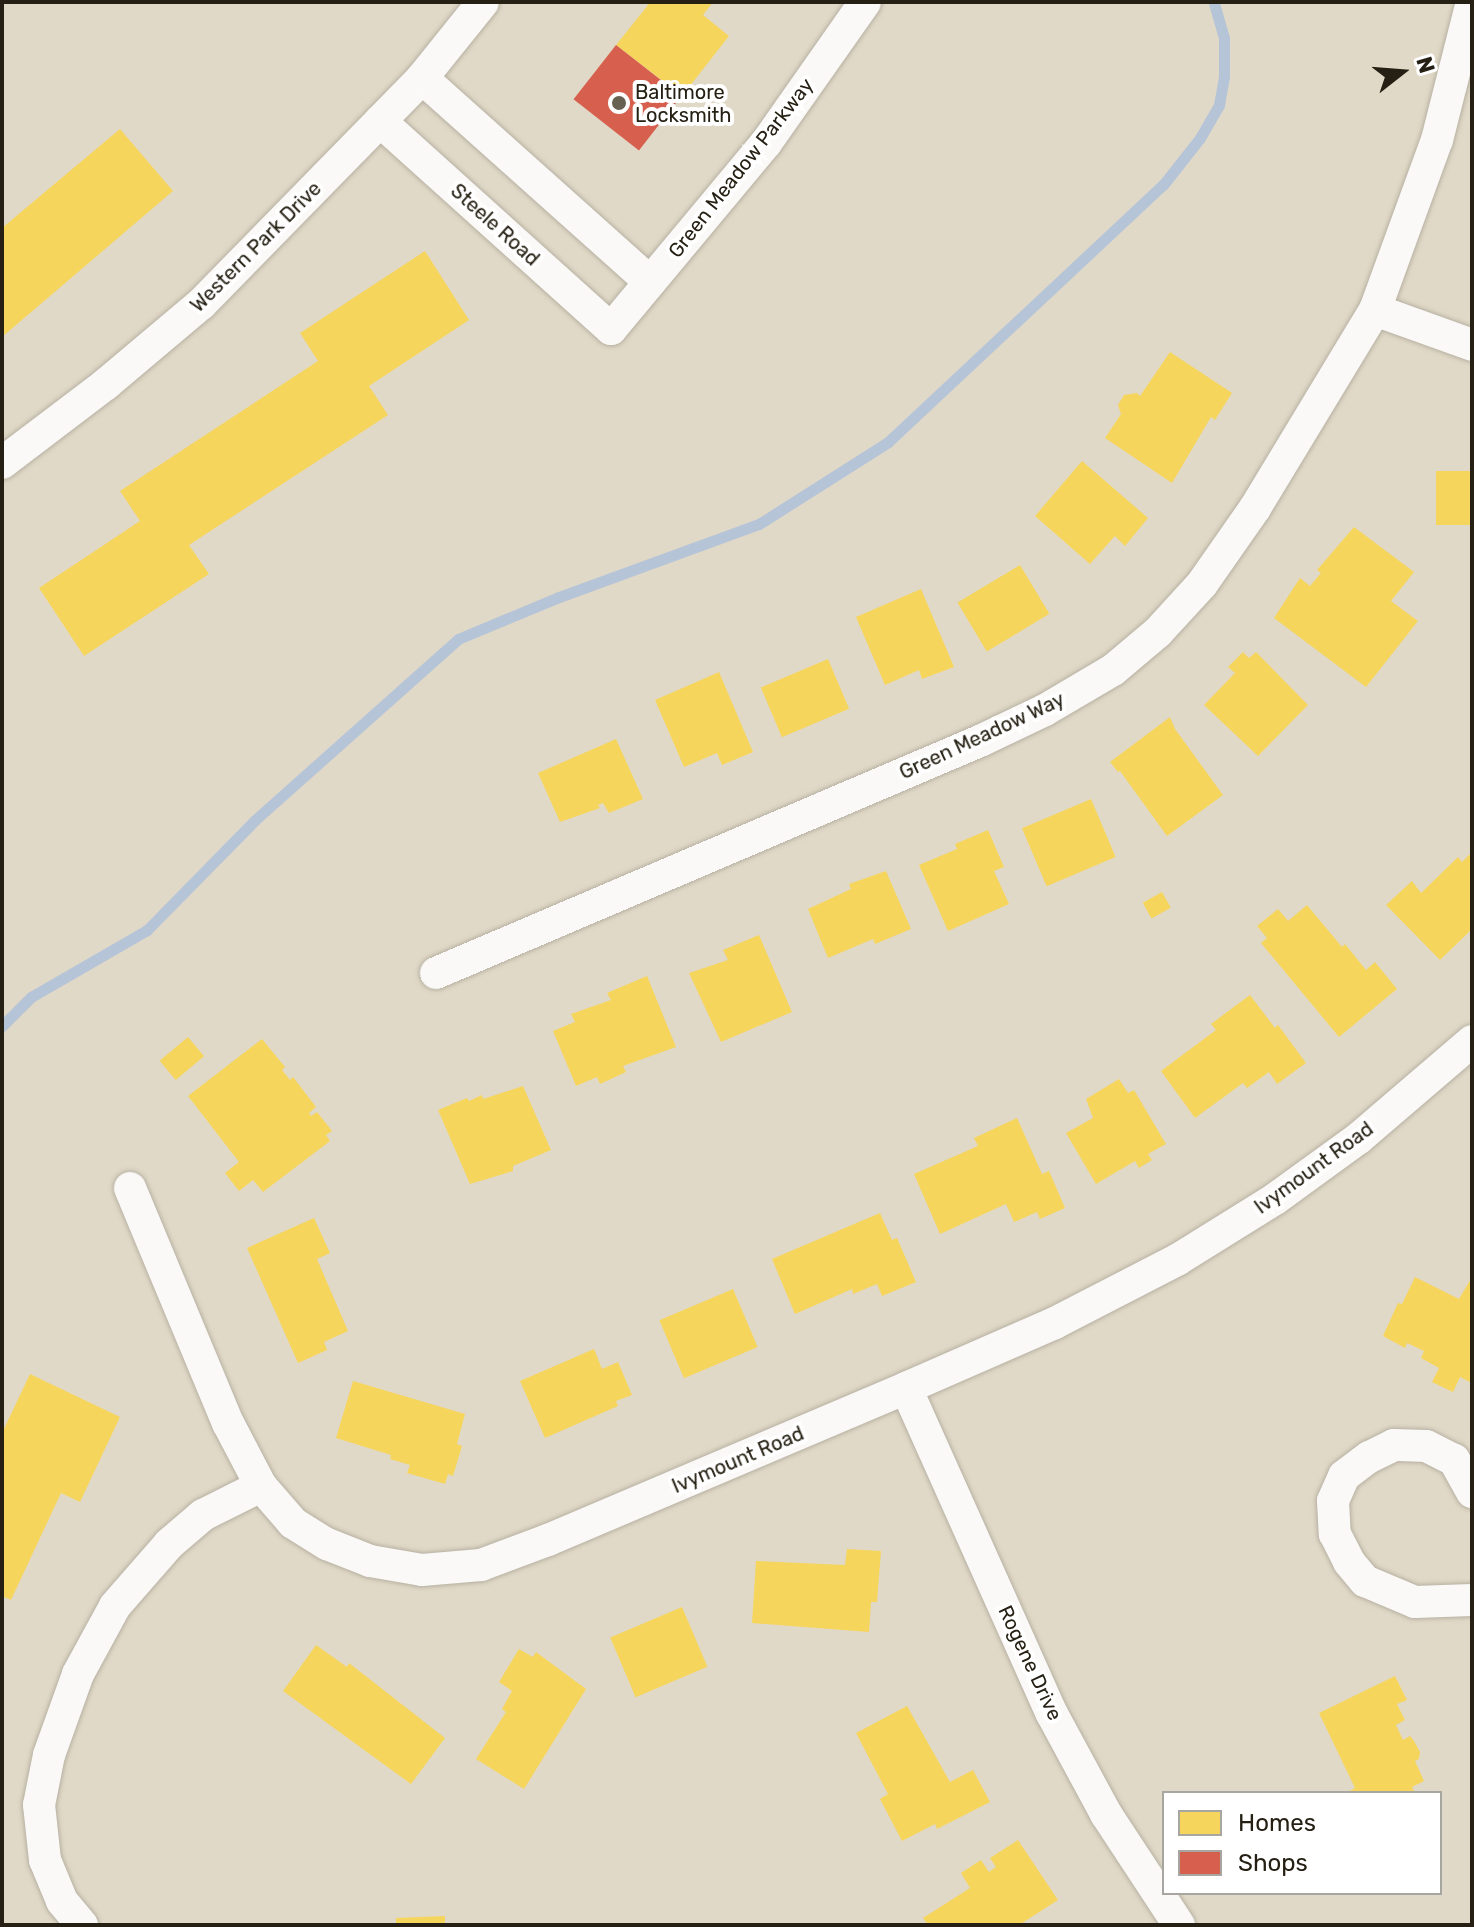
<!DOCTYPE html>
<html>
<head>
<meta charset="utf-8">
<style>
	body { margin:0 }
	#map { position:relative; width:1474px; height:1927px; overflow:hidden; background:#e1d9c7; font-family:Rubik,sans-serif }
	div>[style] { position:absolute }
	.homes>* { inset:0; background:#f6d55c; transform-origin:0 0 }
	.shops>* { inset:0; background:#d6604d; transform-origin:0 0 }
	.stream>* { height:11px; margin:-5.5px; padding:0 5.5px; transform-origin:5.5px; border-radius:5.5px; background:#b6c4d8 }
	.roads { filter:drop-shadow(0 0 2px #b7b1a3) drop-shadow(0 0 2px #b7b1a3) }
	.minor>* { height:32px; margin:-16px; padding:0 16px; transform-origin:16px; border-radius:16px; background:#faf9f7 }
	.dots>* { width:22px; height:22px; translate:-50% -50%; box-sizing:border-box; border:4px solid #fff; border-radius:50% }
	span { translate:-50% -50%; white-space:nowrap; text-align:center; line-height:1.15; -webkit-text-stroke:8px #fff; paint-order:stroke }
	.poi-label { font-size:20px; color:#252013 }
	.left { translate:0 -50%; text-align:left }
	.street-label { font-size:20px; color:#252013 }
	.frame { position:absolute; inset:0; border:4px solid #252013; pointer-events:none }
	.legend { position:absolute; left:1162px; top:1791px; width:280px; height:104px; box-sizing:border-box; background:#fff; border:2px solid #a8a6a1; margin:0; padding:10px 14px; list-style:none; font-size:24px; color:#252013 }
	.legend li { display:flex; align-items:center; gap:16px; height:40px }
	.legend b { width:40px; border:2px solid #a8a6a1 }
	.north { position:absolute; left:1362px; top:32px; width:80px; height:80px; -webkit-text-stroke:6px #fff; paint-order:stroke; rotate:73deg; font-size:22px; font-weight:700; line-height:32px; text-align:center; color:#252013 }
	.north::after { content:''; display:block; margin:auto; width:28px; height:36px; background:#252013; clip-path:polygon(50% 0,100% 100%,50% 72%,0 100%) }
</style>
</head>
<body>
<div id="map">
	<div class="homes">
		<div style="clip-path:polygon(645px 2px,713px 2px,703px 15px,729px 36px,682px 96px,616px 45px,648px 5px)"></div>
		<div style="clip-path:polygon(120px 129px,173px 191px,2px 337px,2px 228px)"></div>
		<div style="clip-path:polygon(425px 251px,469px 320px,369px 386px,388px 415px,189px 545px,209px 574px,84px 656px,39px 588px,140px 521px,120px 491px,318px 361px,300px 333px)"></div>
		<div style="clip-path:polygon(1170px 352px,1232px 393px,1215px 420px,1211px 417px,1172px 483px,1105px 438px,1121px 414px,1118px 405px,1124px 395px,1137px 393px,1140px 396px)"></div>
		<div style="clip-path:polygon(1082px 461px,1148px 518px,1125px 546px,1115px 536px,1090px 564px,1035px 516px)"></div>
		<div style="left:1436px;top:471px;width:36px;height:54px"></div>
		<div style="clip-path:polygon(1354px 527px,1414px 572px,1391px 601px,1418px 621px,1366px 687px,1274px 618px,1300px 578px,1310px 586px,1321px 573px,1317px 570px)"></div>
		<div style="left:1020px;top:565px;width:57px;height:73px;rotate:59deg"></div>
		<div style="clip-path:polygon(921px 589px,954px 667px,922px 679px,919px 670px,885px 685px,856px 617px)"></div>
		<div style="clip-path:polygon(1243px 652px,1249px 658px,1256px 652px,1308px 705px,1258px 756px,1204px 705px,1235px 673px,1228px 667px)"></div>
		<div style="left:828px;top:659px;width:54px;height:73px;rotate:67deg"></div>
		<div style="clip-path:polygon(719px 672px,753px 752px,722px 765px,717px 753px,684px 767px,655px 700px)"></div>
		<div style="clip-path:polygon(1170px 717px,1175px 729px,1223px 795px,1167px 836px,1120px 771px,1118px 772px,1110px 762px)"></div>
		<div style="clip-path:polygon(616px 739px,643px 799px,609px 813px,603px 803px,598px 805px,600px 808px,560px 822px,538px 773px)"></div>
		<div style="left:1091px;top:799px;width:63px;height:75px;rotate:67deg"></div>
		<div style="clip-path:polygon(988px 830px,1004px 867px,994px 871px,1009px 904px,948px 931px,919px 865px,957px 849px,955px 844px)"></div>
		<div style="clip-path:polygon(1472px 852px,1472px 929px,1440px 960px,1386px 905px,1412px 881px,1421px 893px,1458px 857px,1462px 862px)"></div>
		<div style="clip-path:polygon(886px 871px,911px 929px,875px 944px,873px 939px,828px 958px,808px 909px,851px 889px,849px 884px)"></div>
		<div style="left:1162px;top:892px;width:18px;height:22px;rotate:61deg"></div>
		<div style="clip-path:polygon(1307px 905px,1342px 947px,1345px 944px,1366px 970px,1375px 962px,1397px 989px,1339px 1037px,1261px 943px,1267px 938px,1257px 926px,1278px 909px,1288px 921px)"></div>
		<div style="clip-path:polygon(759px 935px,792px 1012px,721px 1042px,689px 973px,728px 960px,723px 950px)"></div>
		<div style="clip-path:polygon(647px 976px,676px 1047px,623px 1066px,626px 1072px,600px 1084px,597px 1077px,576px 1086px,553px 1031px,575px 1022px,571px 1014px,611px 1000px,607px 993px)"></div>
		<div style="clip-path:polygon(1250px 995px,1275px 1028px,1278px 1025px,1306px 1063px,1277px 1084px,1269px 1072px,1247px 1088px,1243px 1083px,1195px 1118px,1161px 1071px,1216px 1030px,1211px 1024px)"></div>
		<div style="left:188px;top:1037px;width:25px;height:37px;rotate:50deg"></div>
		<div style="clip-path:polygon(262px 1039px,285px 1067px,282px 1070px,290px 1080px,293px 1077px,316px 1107px,309px 1113px,311px 1116px,317px 1112px,332px 1131px,326px 1135px,330px 1141px,263px 1192px,253px 1180px,239px 1191px,225px 1173px,239px 1162px,188px 1096px)"></div>
		<div style="clip-path:polygon(1119px 1079px,1128px 1093px,1134px 1090px,1166px 1144px,1148px 1154px,1152px 1160px,1139px 1168px,1135px 1161px,1096px 1184px,1066px 1133px,1093px 1118px,1086px 1099px)"></div>
		<div style="clip-path:polygon(523px 1086px,551px 1150px,513px 1166px,513px 1171px,470px 1184px,438px 1110px,467px 1098px,469px 1101px,482px 1095px,483px 1099px)"></div>
		<div style="clip-path:polygon(1017px 1118px,1042px 1174px,1049px 1171px,1065px 1208px,1040px 1219px,1037px 1212px,1014px 1222px,1006px 1204px,940px 1234px,914px 1174px,978px 1146px,974px 1138px)"></div>
		<div style="clip-path:polygon(880px 1213px,892px 1240px,897px 1238px,916px 1282px,882px 1296px,877px 1284px,853px 1294px,852px 1289px,795px 1314px,772px 1259px)"></div>
		<div style="clip-path:polygon(314px 1218px,330px 1253px,317px 1259px,348px 1331px,324px 1342px,327px 1350px,298px 1363px,247px 1248px)"></div>
		<div style="clip-path:polygon(1415px 1277px,1459px 1299px,1472px 1277px,1472px 1383px,1460px 1377px,1453px 1392px,1432px 1382px,1439px 1368px,1421px 1358px,1424px 1351px,1407px 1343px,1405px 1348px,1383px 1336px,1398px 1303px,1402px 1304px)"></div>
		<div style="left:733px;top:1289px;width:63px;height:80px;rotate:67deg"></div>
		<div style="clip-path:polygon(594px 1349px,602px 1369px,618px 1362px,632px 1395px,616px 1401px,618px 1406px,545px 1438px,520px 1381px)"></div>
		<div style="clip-path:polygon(30px 1374px,120px 1417px,80px 1502px,61px 1493px,11px 1600px,2px 1596px,2px 1433px)"></div>
		<div style="clip-path:polygon(353px 1381px,465px 1414px,457px 1444px,462px 1446px,453px 1476px,448px 1474px,445px 1484px,407px 1473px,410px 1465px,390px 1459px,391px 1455px,336px 1438px)"></div>
		<div style="clip-path:polygon(847px 1549px,881px 1551px,877px 1602px,871px 1602px,869px 1632px,752px 1623px,756px 1561px,845px 1565px)"></div>
		<div style="left:682px;top:1607px;width:65px;height:78px;rotate:67deg"></div>
		<div style="clip-path:polygon(316px 1645px,347px 1667px,349px 1663px,445px 1738px,411px 1784px,283px 1691px)"></div>
		<div style="clip-path:polygon(519px 1649px,533px 1657px,536px 1652px,586px 1689px,524px 1789px,476px 1759px,506px 1712px,502px 1709px,512px 1691px,499px 1682px)"></div>
		<div style="clip-path:polygon(1395px 1676px,1407px 1700px,1397px 1704px,1405px 1720px,1396px 1725px,1403px 1740px,1410px 1736px,1414px 1741px,1420px 1752px,1419px 1759px,1415px 1761px,1424px 1781px,1412px 1787px,1415px 1793px,1346px 1793px,1355px 1788px,1319px 1713px)"></div>
		<div style="clip-path:polygon(907px 1706px,950px 1782px,973px 1770px,990px 1802px,937px 1829px,935px 1824px,902px 1841px,880px 1799px,888px 1794px,856px 1733px)"></div>
		<div style="clip-path:polygon(1018px 1840px,1058px 1900px,1019px 1925px,928px 1925px,923px 1918px,970px 1888px,961px 1873px,981px 1860px,989px 1872px,996px 1867px,990px 1858px)"></div>
		<div style="clip-path:polygon(445px 1916px,445px 1925px,396px 1925px,396px 1918px)"></div>
	</div>
	<div class="shops">
		<div style="left:616px;top:45px;width:83px;height:69px;rotate:38deg"></div>
	</div>
	<div class="stream">
		<div style="left:2px;top:1026px;width:41px;rotate:-45deg"></div>
		<div style="left:31px;top:997px;width:134px;rotate:-30deg"></div>
		<div style="left:147px;top:930px;width:154px;rotate:-45.5deg"></div>
		<div style="left:255px;top:820px;width:272px;rotate:-41.7deg"></div>
		<div style="left:458px;top:639px;width:109px;rotate:-22.6deg"></div>
		<div style="left:559px;top:597px;width:213px;rotate:-20.1deg"></div>
		<div style="left:759px;top:524px;width:153px;rotate:-32.4deg"></div>
		<div style="left:888px;top:442px;width:376px;rotate:-43.1deg"></div>
		<div style="left:1163px;top:185px;width:60px;rotate:-51.8deg"></div>
		<div style="left:1200px;top:138px;width:38px;rotate:-60deg"></div>
		<div style="left:1219px;top:105px;width:29px;rotate:-80deg"></div>
		<div style="left:1224px;top:76px;width:38px;rotate:-90deg"></div>
		<div style="left:1224px;top:38px;width:37px;rotate:-106deg"></div>
	</div>
	<div class="roads">
		<div class="minor">
			<div style="left:422px;top:78px;width:306px;rotate:41.8deg"></div>
			<div style="left:380px;top:121px;width:311px;rotate:42deg"></div>
			<div style="left:611px;top:329px;width:242px;rotate:-50.2deg"></div>
			<div style="left:766px;top:143px;width:172px;rotate:-54.9deg"></div>
			<div style="left:1375px;top:310px;width:103px;rotate:19.8deg"></div>
			<div style="left:2px;top:463px;width:131px;rotate:-37.2deg"></div>
			<div style="left:106px;top:384px;width:124px;rotate:-40.1deg"></div>
			<div style="left:201px;top:304px;width:316px;rotate:-45.6deg"></div>
			<div style="left:422px;top:78px;width:97px;rotate:-51.2deg"></div>
			<div style="left:436px;top:973px;width:591px;rotate:-23.1deg"></div>
			<div style="left:980px;top:741px;width:72px;rotate:-25.5deg"></div>
			<div style="left:1045px;top:710px;width:79px;rotate:-30.5deg"></div>
			<div style="left:1113px;top:670px;width:59px;rotate:-40.2deg"></div>
			<div style="left:1158px;top:632px;width:65px;rotate:-47.5deg"></div>
			<div style="left:1202px;top:584px;width:93px;rotate:-55.1deg"></div>
			<div style="left:1255px;top:508px;width:232px;rotate:-58.8deg"></div>
			<div style="left:1375px;top:310px;width:181px;rotate:-70deg"></div>
			<div style="left:1437px;top:140px;width:142px;rotate:-75.8deg"></div>
			<div style="left:130px;top:1188px;width:255px;rotate:67.4deg"></div>
			<div style="left:228px;top:1423px;width:71px;rotate:62.4deg"></div>
			<div style="left:261px;top:1486px;width:49px;rotate:49.1deg"></div>
			<div style="left:293px;top:1523px;width:40px;rotate:32deg"></div>
			<div style="left:327px;top:1544px;width:46px;rotate:21.6deg"></div>
			<div style="left:370px;top:1561px;width:53px;rotate:9.8deg"></div>
			<div style="left:422px;top:1570px;width:59px;rotate:-4.8deg"></div>
			<div style="left:481px;top:1565px;width:72px;rotate:-20.5deg"></div>
			<div style="left:548px;top:1540px;width:389px;rotate:-23deg"></div>
			<div style="left:906px;top:1388px;width:163px;rotate:-23.6deg"></div>
			<div style="left:1055px;top:1323px;width:137px;rotate:-27.3deg"></div>
			<div style="left:1177px;top:1260px;width:115px;rotate:-31.9deg"></div>
			<div style="left:1275px;top:1199px;width:104px;rotate:-36deg"></div>
			<div style="left:1359px;top:1138px;width:149px;rotate:-40.6deg"></div>
			<div style="left:906px;top:1388px;width:357px;rotate:65.9deg"></div>
			<div style="left:1052px;top:1714px;width:114px;rotate:61.6deg"></div>
			<div style="left:1106px;top:1814px;width:133px;rotate:56.7deg"></div>
			<div style="left:1472px;top:1492px;width:37px;rotate:-119deg"></div>
			<div style="left:1454px;top:1460px;width:31px;rotate:-153deg"></div>
			<div style="left:1426px;top:1446px;width:32px;rotate:-178deg"></div>
			<div style="left:1394px;top:1445px;width:28px;rotate:154deg"></div>
			<div style="left:1369px;top:1457px;width:31px;rotate:143deg"></div>
			<div style="left:1344px;top:1476px;width:27px;rotate:114deg"></div>
			<div style="left:1333px;top:1501px;width:33px;rotate:87deg"></div>
			<div style="left:1335px;top:1534px;width:31px;rotate:63deg"></div>
			<div style="left:1349px;top:1562px;width:25px;rotate:50deg"></div>
			<div style="left:1365px;top:1581px;width:54px;rotate:22.8deg"></div>
			<div style="left:1415px;top:1602px;width:57px;rotate:-2deg"></div>
			<div style="left:82px;top:1925px;width:31px;rotate:-130deg"></div>
			<div style="left:62px;top:1901px;width:44px;rotate:-112.5deg"></div>
			<div style="left:45px;top:1860px;width:55px;rotate:-96.2deg"></div>
			<div style="left:39px;top:1805px;width:51px;rotate:-78.7deg"></div>
			<div style="left:49px;top:1755px;width:86px;rotate:-70.3deg"></div>
			<div style="left:78px;top:1674px;width:77px;rotate:-61.4deg"></div>
			<div style="left:115px;top:1606px;width:82px;rotate:-48.9deg"></div>
			<div style="left:169px;top:1544px;width:45px;rotate:-40.5deg"></div>
			<div style="left:203px;top:1515px;width:65px;rotate:-26.6deg"></div>
		</div>
	</div>
	<div class="dots">
		<div style="left:619px;top:103px;background:#676152"></div>
	</div>
	<div class="poi-label">
		<span class="left" style="left:635px;top:104px">Baltimore<br>Locksmith</span>
	</div>
	<div class="street-label">
		<span style="left:741px;top:168px;rotate:-52deg">Green Meadow Parkway</span>
		<span style="left:495px;top:225px;rotate:42deg">Steele Road</span>
		<span style="left:256px;top:247px;rotate:-45deg">Western Park Drive</span>
		<span style="left:982px;top:736px;rotate:-25deg">Green Meadow Way</span>
		<span style="left:1314px;top:1168px;rotate:-36deg">Ivymount Road</span>
		<span style="left:738px;top:1460px;rotate:-23deg">Ivymount Road</span>
		<span style="left:1030px;top:1663px;rotate:65deg">Rogene Drive</span>
	</div>
	<div class="frame"></div>
	<ul class="legend">
	<li><b style="height:22px;background:#f6d55c"></b>Homes</li>
	<li><b style="height:22px;background:#d6604d"></b>Shops</li>
	</ul>
	<div class="north">N</div>
</div>
</body>
</html>
